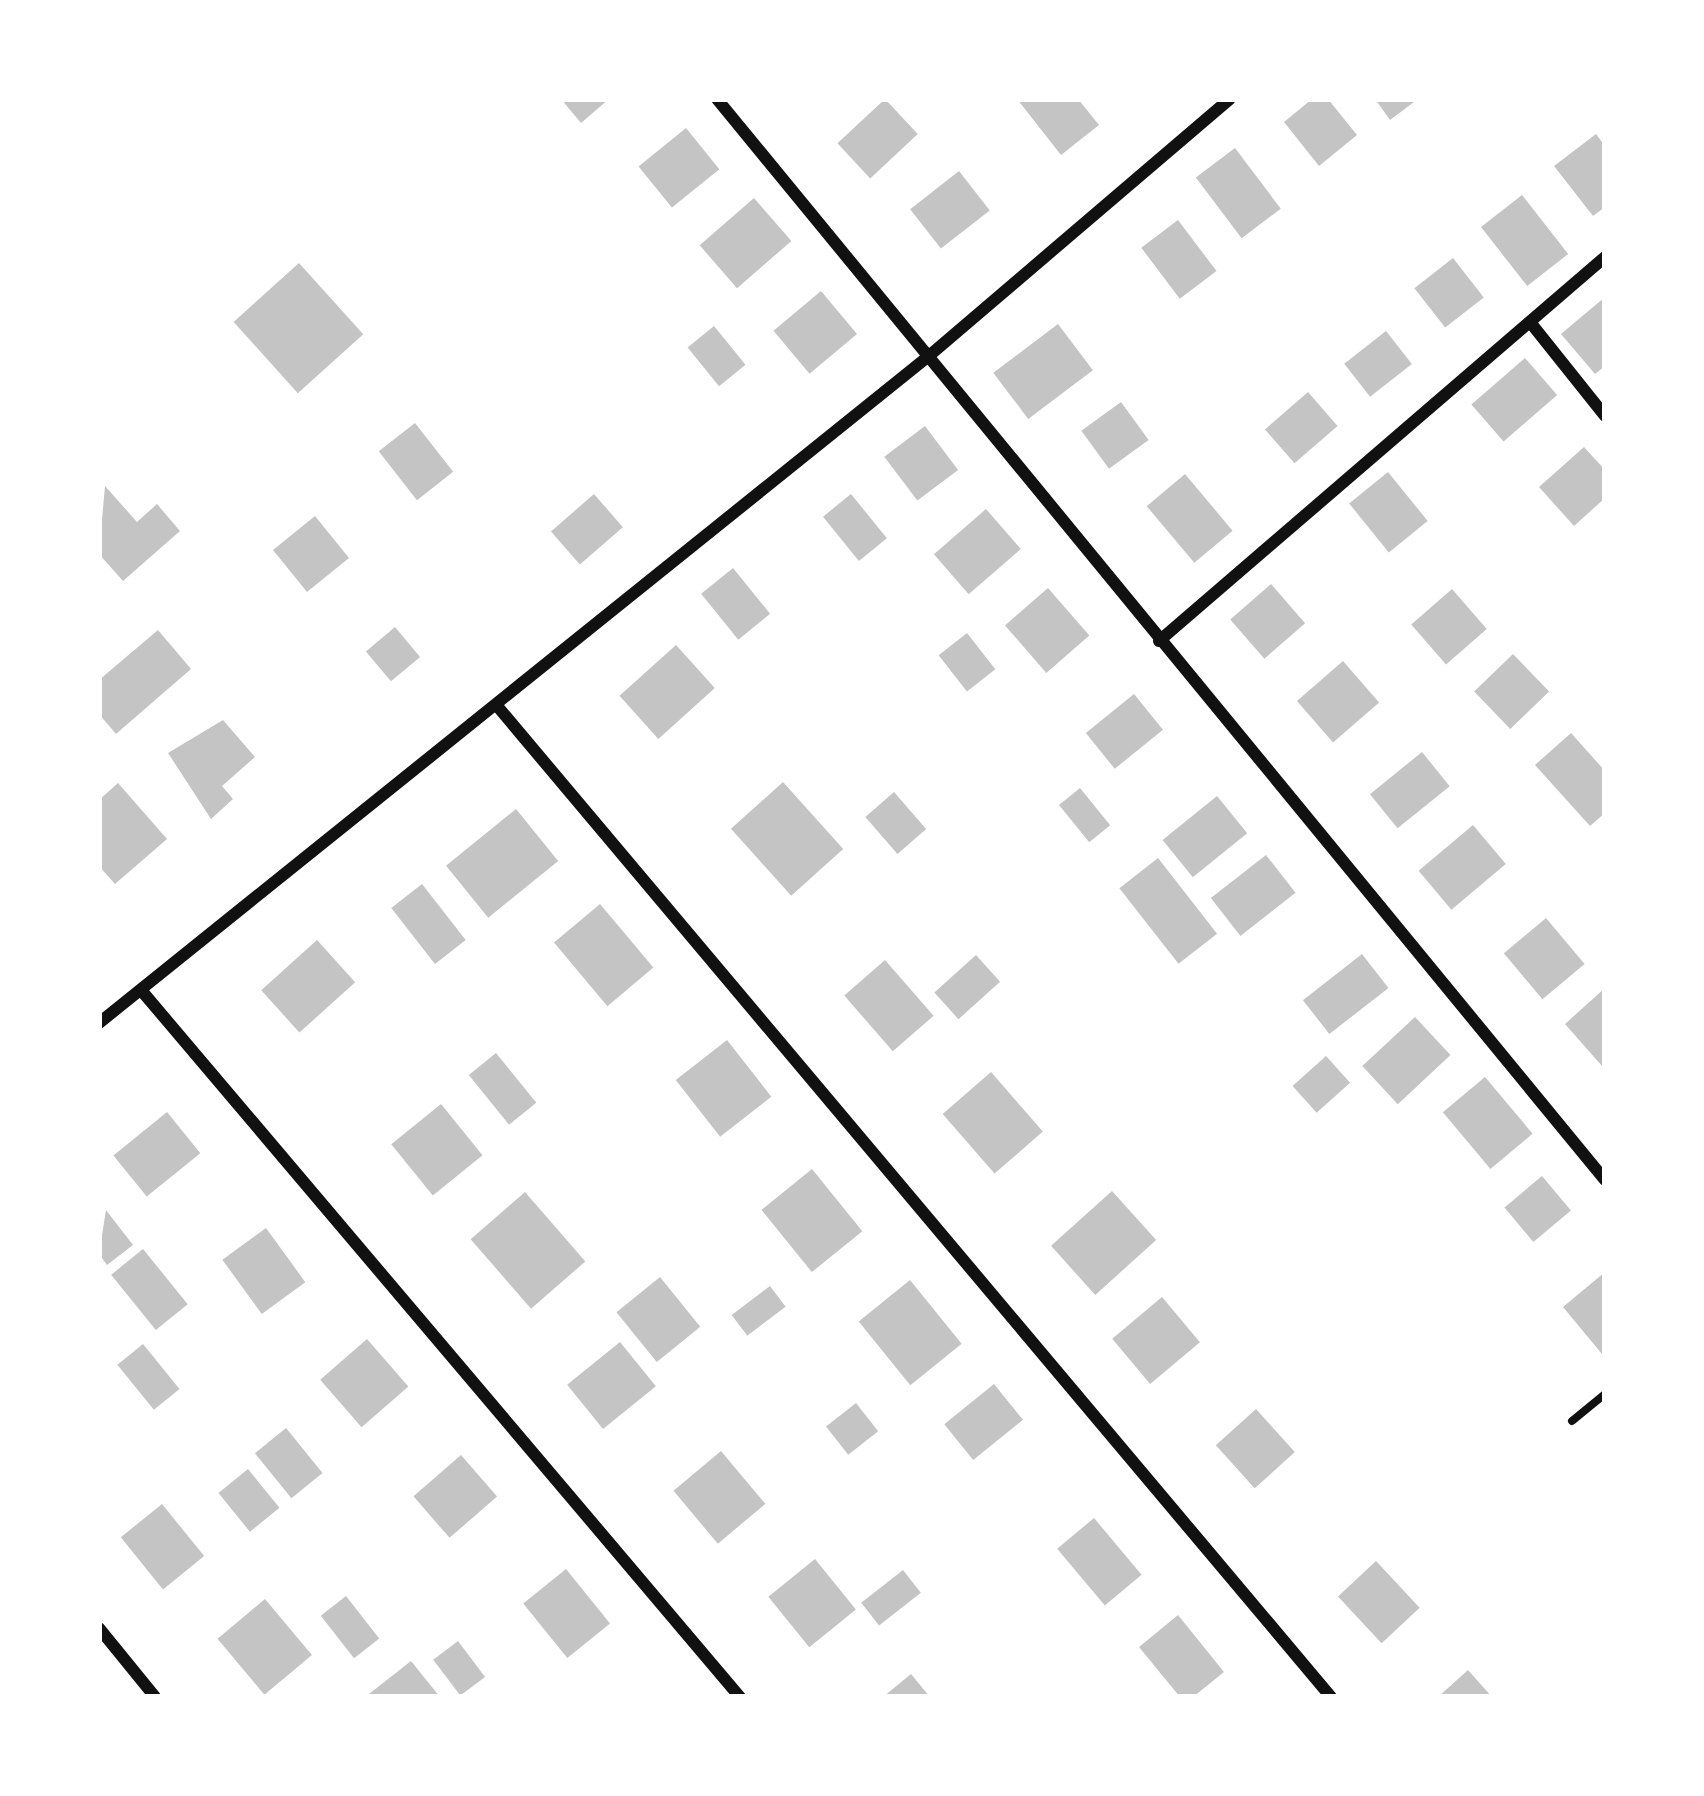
<!DOCTYPE html>
<html>
<head>
<meta charset="utf-8">
<style>
	body { margin:0 }
	#map { position:relative; width:1704px; height:1796px; overflow:hidden; background:#fff; font-family:"Open Sans",sans-serif }
	div>[style] { position:absolute }
	.building>* { inset:0; background:#c4c4c4; transform-origin:0 0 }
	.service>* { height:8px; margin:-4px; padding:0 4px; transform-origin:4px; border-radius:4px; background:#111 }
	.minor>* { height:12px; margin:-6px; padding:0 6px; transform-origin:6px; border-radius:6px; background:#111 }
	span { translate:-50% -50%; white-space:nowrap; text-align:center; line-height:1.15; -webkit-text-stroke:9px #fff; paint-order:stroke }
	.frame { position:absolute; inset:0; border:102px solid #fff; pointer-events:none }
</style>
</head>
<body>
<div id="map">
	<div class="building">
		<div style="clip-path:polygon(561px 99px,609px 99px,581px 123px)"></div>
		<div style="left:885px;top:99px;width:48px;height:65px;rotate:47deg"></div>
		<div style="clip-path:polygon(1017px 99px,1078px 99px,1099px 125px,1061px 155px)"></div>
		<div style="clip-path:polygon(1312px 99px,1328px 99px,1357px 135px,1319px 166px,1284px 122px)"></div>
		<div style="clip-path:polygon(1375px 99px,1418px 99px,1390px 120px)"></div>
		<div style="left:686px;top:128px;width:53px;height:61px;rotate:51deg"></div>
		<div style="clip-path:polygon(1596px 134px,1605px 146px,1605px 207px,1593px 216px,1554px 166px)"></div>
		<div style="left:1235px;top:148px;width:76px;height:49px;rotate:53deg"></div>
		<div style="left:959px;top:171px;width:50px;height:62px;rotate:52deg"></div>
		<div style="left:1522px;top:195px;width:75px;height:52px;rotate:52deg"></div>
		<div style="left:754px;top:198px;width:57px;height:72px;rotate:49deg"></div>
		<div style="left:1178px;top:220px;width:64px;height:46px;rotate:53deg"></div>
		<div style="left:1453px;top:258px;width:50px;height:49px;rotate:52deg"></div>
		<div style="left:299px;top:263px;width:96px;height:88px;rotate:48deg"></div>
		<div style="left:821px;top:291px;width:56px;height:62px;rotate:50deg"></div>
		<div style="clip-path:polygon(1605px 297px,1605px 366px,1595px 374px,1561px 334px)"></div>
		<div style="left:1058px;top:324px;width:58px;height:81px;rotate:53deg"></div>
		<div style="left:714px;top:326px;width:50px;height:34px;rotate:51deg"></div>
		<div style="left:1386px;top:331px;width:42px;height:53px;rotate:52deg"></div>
		<div style="left:1525px;top:358px;width:49px;height:71px;rotate:49deg"></div>
		<div style="left:1308px;top:392px;width:45px;height:57px;rotate:49deg"></div>
		<div style="left:1121px;top:402px;width:47px;height:49px;rotate:54deg"></div>
		<div style="left:415px;top:423px;width:62px;height:46px;rotate:52deg"></div>
		<div style="left:925px;top:426px;width:55px;height:51px;rotate:53deg"></div>
		<div style="clip-path:polygon(1584px 447px,1605px 470px,1605px 498px,1574px 526px,1539px 487px)"></div>
		<div style="left:1388px;top:472px;width:63px;height:50px;rotate:51deg"></div>
		<div style="left:1185px;top:474px;width:74px;height:50px;rotate:50deg"></div>
		<div style="clip-path:polygon(105px 486px,137px 522px,157px 504px,180px 531px,123px 581px,99px 554px)"></div>
		<div style="left:594px;top:494px;width:44px;height:57px;rotate:49deg"></div>
		<div style="left:851px;top:494px;width:57px;height:36px;rotate:51deg"></div>
		<div style="left:986px;top:509px;width:53px;height:69px;rotate:49deg"></div>
		<div style="left:315px;top:516px;width:54px;height:54px;rotate:51deg"></div>
		<div style="left:733px;top:568px;width:59px;height:41px;rotate:51deg"></div>
		<div style="left:1271px;top:584px;width:52px;height:54px;rotate:49deg"></div>
		<div style="left:1048px;top:588px;width:63px;height:57px;rotate:49deg"></div>
		<div style="left:1452px;top:589px;width:53px;height:54px;rotate:49deg"></div>
		<div style="left:395px;top:627px;width:39px;height:38px;rotate:50deg"></div>
		<div style="clip-path:polygon(158px 630px,191px 669px,116px 734px,99px 714px,99px 680px)"></div>
		<div style="left:967px;top:633px;width:46px;height:36px;rotate:52deg"></div>
		<div style="left:676px;top:645px;width:58px;height:76px;rotate:48deg"></div>
		<div style="left:1513px;top:654px;width:52px;height:54px;rotate:46deg"></div>
		<div style="left:1343px;top:661px;width:55px;height:61px;rotate:49deg"></div>
		<div style="left:1134px;top:694px;width:46px;height:62px;rotate:51deg"></div>
		<div style="clip-path:polygon(223px 720px,255px 757px,222px 786px,233px 799px,211px 819px,168px 753px)"></div>
		<div style="clip-path:polygon(1571px 733px,1605px 771px,1605px 813px,1590px 826px,1535px 765px)"></div>
		<div style="left:1422px;top:752px;width:44px;height:67px;rotate:51deg"></div>
		<div style="left:783px;top:782px;width:90px;height:70px;rotate:48deg"></div>
		<div style="clip-path:polygon(118px 783px,167px 839px,115px 884px,99px 866px,99px 800px)"></div>
		<div style="left:1080px;top:788px;width:48px;height:27px;rotate:51deg"></div>
		<div style="left:894px;top:792px;width:49px;height:38px;rotate:49deg"></div>
		<div style="left:1217px;top:796px;width:48px;height:70px;rotate:51deg"></div>
		<div style="left:516px;top:809px;width:67px;height:90px;rotate:51deg"></div>
		<div style="left:1473px;top:825px;width:51px;height:71px;rotate:50deg"></div>
		<div style="left:1266px;top:855px;width:48px;height:70px;rotate:52deg"></div>
		<div style="left:1158px;top:858px;width:96px;height:49px;rotate:52deg"></div>
		<div style="left:422px;top:884px;width:71px;height:39px;rotate:52deg"></div>
		<div style="left:600px;top:904px;width:83px;height:60px;rotate:50deg"></div>
		<div style="left:1546px;top:918px;width:60px;height:55px;rotate:50deg"></div>
		<div style="left:317px;top:940px;width:57px;height:75px;rotate:48deg"></div>
		<div style="left:1362px;top:954px;width:43px;height:75px;rotate:52deg"></div>
		<div style="left:976px;top:955px;width:36px;height:56px;rotate:48deg"></div>
		<div style="left:885px;top:960px;width:74px;height:54px;rotate:49deg"></div>
		<div style="clip-path:polygon(1605px 988px,1605px 1064px,1602px 1066px,1565px 1024px)"></div>
		<div style="left:1415px;top:1017px;width:52px;height:72px;rotate:47deg"></div>
		<div style="left:727px;top:1040px;width:72px;height:65px;rotate:52deg"></div>
		<div style="left:496px;top:1053px;width:64px;height:35px;rotate:51deg"></div>
		<div style="left:1326px;top:1056px;width:36px;height:45px;rotate:48deg"></div>
		<div style="left:991px;top:1072px;width:79px;height:64px;rotate:49deg"></div>
		<div style="left:1485px;top:1077px;width:74px;height:55px;rotate:50deg"></div>
		<div style="left:441px;top:1104px;width:66px;height:64px;rotate:51deg"></div>
		<div style="left:167px;top:1112px;width:53px;height:69px;rotate:51deg"></div>
		<div style="left:812px;top:1169px;width:80px;height:65px;rotate:51deg"></div>
		<div style="left:1542px;top:1176px;width:45px;height:49px;rotate:50deg"></div>
		<div style="left:1112px;top:1191px;width:66px;height:82px;rotate:48deg"></div>
		<div style="left:525px;top:1192px;width:92px;height:72px;rotate:49deg"></div>
		<div style="clip-path:polygon(106px 1210px,133px 1245px,107px 1265px,99px 1254px)"></div>
		<div style="left:266px;top:1228px;width:67px;height:54px;rotate:54deg"></div>
		<div style="left:143px;top:1249px;width:71px;height:41px;rotate:51deg"></div>
		<div style="clip-path:polygon(1605px 1272px,1605px 1352px,1602px 1354px,1563px 1307px)"></div>
		<div style="left:660px;top:1277px;width:64px;height:56px;rotate:51deg"></div>
		<div style="left:910px;top:1280px;width:82px;height:66px;rotate:51deg"></div>
		<div style="left:770px;top:1286px;width:26px;height:48px;rotate:53deg"></div>
		<div style="left:1162px;top:1297px;width:59px;height:65px;rotate:50deg"></div>
		<div style="left:367px;top:1339px;width:63px;height:62px;rotate:49deg"></div>
		<div style="left:620px;top:1342px;width:57px;height:68px;rotate:51deg"></div>
		<div style="left:143px;top:1344px;width:58px;height:33px;rotate:51deg"></div>
		<div style="left:994px;top:1384px;width:46px;height:64px;rotate:51deg"></div>
		<div style="left:856px;top:1403px;width:36px;height:38px;rotate:52deg"></div>
		<div style="left:1256px;top:1409px;width:58px;height:54px;rotate:48deg"></div>
		<div style="left:286px;top:1428px;width:58px;height:40px;rotate:51deg"></div>
		<div style="left:721px;top:1451px;width:69px;height:62px;rotate:50deg"></div>
		<div style="left:461px;top:1455px;width:55px;height:63px;rotate:49deg"></div>
		<div style="left:248px;top:1469px;width:50px;height:38px;rotate:51deg"></div>
		<div style="left:162px;top:1504px;width:67px;height:53px;rotate:51deg"></div>
		<div style="left:1094px;top:1518px;width:74px;height:48px;rotate:50deg"></div>
		<div style="left:815px;top:1559px;width:65px;height:60px;rotate:51deg"></div>
		<div style="left:1376px;top:1561px;width:64px;height:52px;rotate:47deg"></div>
		<div style="left:566px;top:1569px;width:70px;height:55px;rotate:51deg"></div>
		<div style="left:903px;top:1570px;width:29px;height:53px;rotate:52deg"></div>
		<div style="left:346px;top:1596px;width:54px;height:32px;rotate:52deg"></div>
		<div style="left:265px;top:1599px;width:73px;height:62px;rotate:50deg"></div>
		<div style="clip-path:polygon(1178px 1615px,1224px 1672px,1193px 1697px,1180px 1697px,1139px 1647px)"></div>
		<div style="left:458px;top:1641px;width:45px;height:31px;rotate:53deg"></div>
		<div style="clip-path:polygon(411px 1661px,440px 1697px,371px 1697px,369px 1694px)"></div>
		<div style="clip-path:polygon(1468px 1670px,1492px 1697px,1438px 1697px)"></div>
		<div style="clip-path:polygon(911px 1674px,930px 1697px,883px 1697px)"></div>
	</div>
	<div class="service">
		<div style="left:1572px;top:1421px;width:43px;rotate:-39.3deg"></div>
	</div>
	<div class="minor">
		<div style="left:717px;top:99px;width:1399px;rotate:50.6deg"></div>
		<div style="left:1530px;top:322px;width:120px;rotate:51.4deg"></div>
		<div style="left:1159px;top:641px;width:589px;rotate:-40.73deg"></div>
		<div style="left:498px;top:707px;width:1294px;rotate:49.92deg"></div>
		<div style="left:141px;top:990px;width:927px;rotate:49.73deg"></div>
		<div style="left:99px;top:1023px;width:1066px;rotate:-38.79deg"></div>
		<div style="left:930px;top:355px;width:394px;rotate:-40.5deg"></div>
		<div style="left:99px;top:1628px;width:89px;rotate:50.9deg"></div>
	</div>
	<div class="frame"></div>
</div>
</body>
</html>
